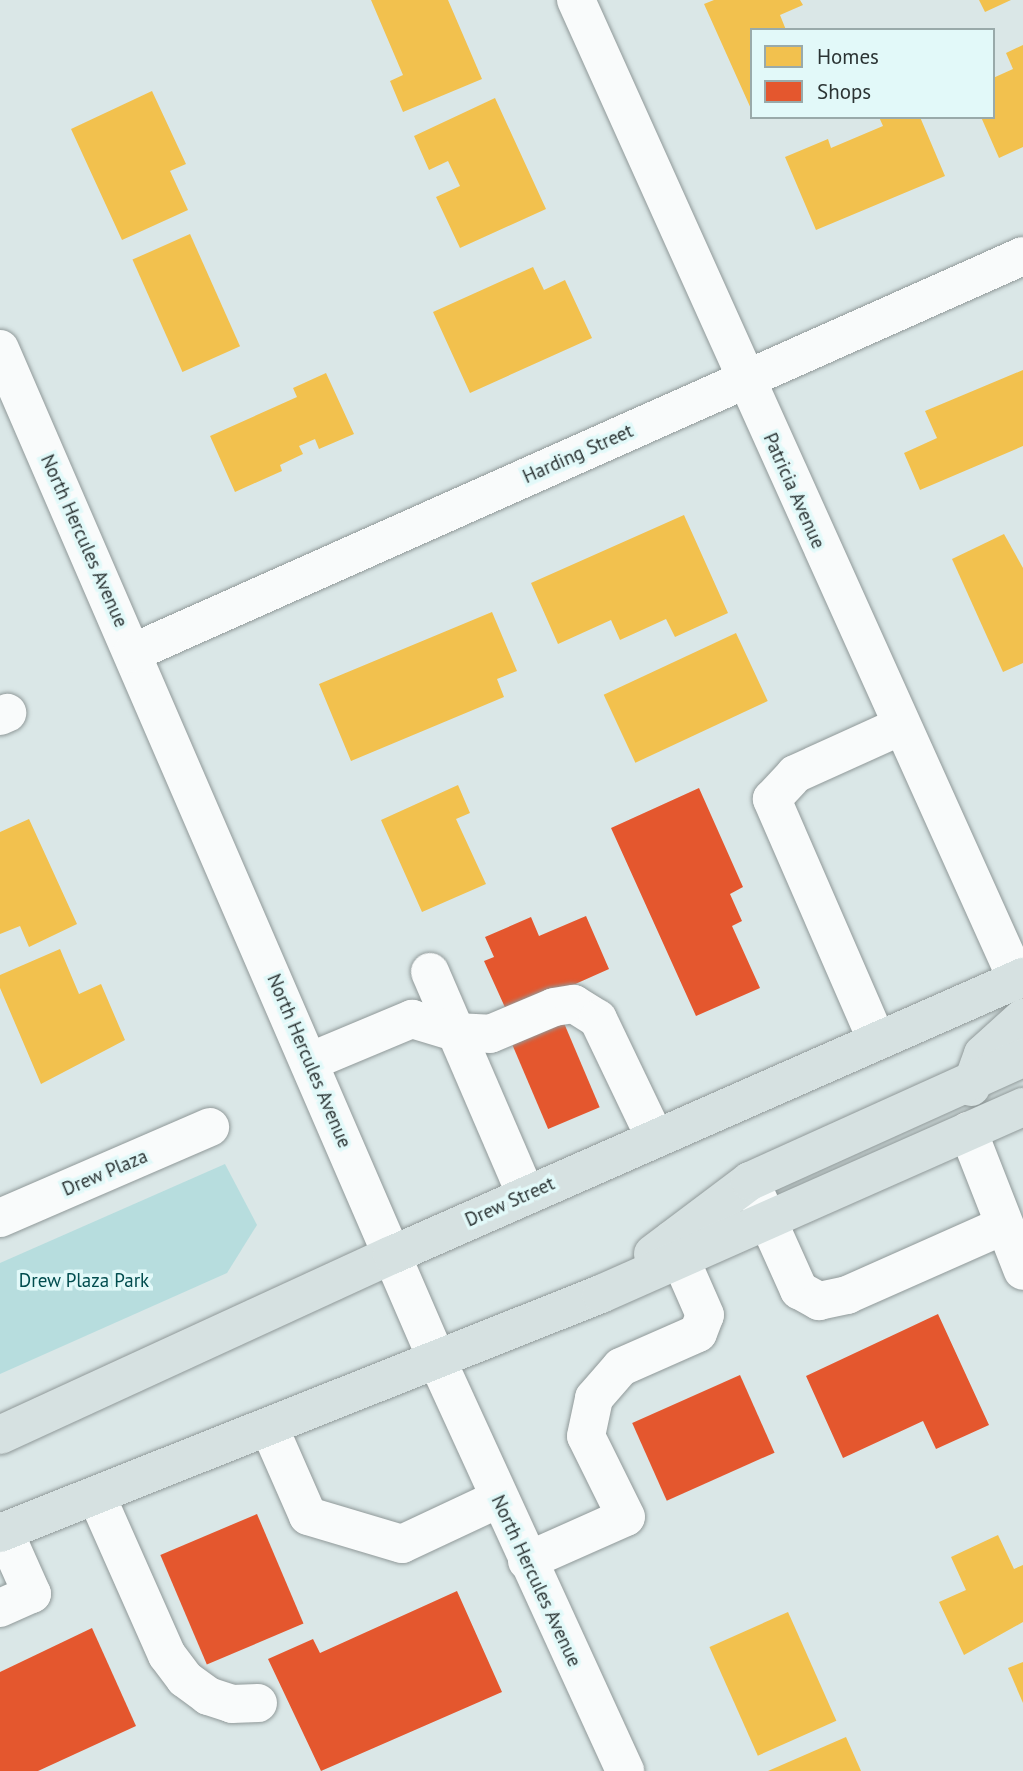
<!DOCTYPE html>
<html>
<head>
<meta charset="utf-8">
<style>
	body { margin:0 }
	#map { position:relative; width:1023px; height:1771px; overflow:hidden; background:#dae7e7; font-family:"PT Sans",sans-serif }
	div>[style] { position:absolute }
	.green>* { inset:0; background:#b7ddde }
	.homes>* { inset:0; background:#f2c14e; transform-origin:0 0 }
	.shops>* { inset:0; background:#e4572e; transform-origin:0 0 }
	.roads { filter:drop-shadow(0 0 2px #909999) drop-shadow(0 0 2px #909999) }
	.minor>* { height:38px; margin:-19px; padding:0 19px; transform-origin:19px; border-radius:19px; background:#f9fbfb }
	.major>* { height:38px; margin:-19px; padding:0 19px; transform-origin:19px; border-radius:19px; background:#d6e1e1 }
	span { translate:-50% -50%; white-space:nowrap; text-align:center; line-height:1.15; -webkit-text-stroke:7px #e2f9f9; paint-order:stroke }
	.street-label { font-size:19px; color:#2b3434 }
	.park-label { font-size:19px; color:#014c4e }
	.legend { position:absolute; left:750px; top:28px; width:245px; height:91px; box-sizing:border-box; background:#e2f9f9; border:2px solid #9aa; margin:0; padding:9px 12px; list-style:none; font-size:21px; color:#2b3434 }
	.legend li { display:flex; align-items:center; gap:14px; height:35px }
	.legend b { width:35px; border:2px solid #9aa }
</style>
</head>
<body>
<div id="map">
	<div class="green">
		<div style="clip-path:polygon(225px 1164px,257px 1225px,227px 1273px,0 1374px,0 1263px)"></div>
	</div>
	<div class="homes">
		<div style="clip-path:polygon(371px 0,448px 0,482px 79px,403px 112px,390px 81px,403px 75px)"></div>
		<div style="clip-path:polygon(714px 0,800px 0,803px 5px,780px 15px,786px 30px,752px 30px,752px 111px,704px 4px)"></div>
		<div style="clip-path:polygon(979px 0,1011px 0,985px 12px)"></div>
		<div style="clip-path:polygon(1023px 45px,1023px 147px,999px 158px,981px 117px,993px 117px,993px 78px,1013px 69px,1006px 53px)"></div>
		<div style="clip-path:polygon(152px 91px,186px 164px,170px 171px,188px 210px,122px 240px,71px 129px)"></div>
		<div style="clip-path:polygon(495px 98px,546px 209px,460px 248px,436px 197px,460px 186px,448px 161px,429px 170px,414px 136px)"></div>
		<div style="clip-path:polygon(879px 117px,920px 117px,945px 176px,816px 230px,785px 157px,828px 139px,831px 148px,883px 126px)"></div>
		<div style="left:190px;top:234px;width:123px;height:63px;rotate:66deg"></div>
		<div style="clip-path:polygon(533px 267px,544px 290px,565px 280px,592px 338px,470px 393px,433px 312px)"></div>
		<div style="clip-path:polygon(1023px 370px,1023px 446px,920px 490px,904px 453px,937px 438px,925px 411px)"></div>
		<div style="clip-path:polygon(326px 373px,354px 434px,319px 449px,315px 439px,299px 446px,303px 454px,280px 465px,282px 471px,235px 492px,210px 436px,297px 397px,293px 388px)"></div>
		<div style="clip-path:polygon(684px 515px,728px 613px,675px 637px,666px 619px,620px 640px,611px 620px,558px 644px,531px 583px)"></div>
		<div style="clip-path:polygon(1004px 534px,1023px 568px,1023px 663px,1003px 672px,952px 559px)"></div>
		<div style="clip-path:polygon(492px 612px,517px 671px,497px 679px,504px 697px,351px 761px,319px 684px)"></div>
		<div style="left:736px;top:633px;width:75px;height:146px;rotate:65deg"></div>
		<div style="clip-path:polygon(458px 785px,470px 813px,456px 819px,486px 884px,422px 912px,381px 820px)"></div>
		<div style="clip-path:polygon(29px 819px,77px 924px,29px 947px,20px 926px,0 934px,0 832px)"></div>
		<div style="clip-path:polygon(60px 949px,79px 994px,101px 984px,125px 1040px,41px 1084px,0 988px,0 975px)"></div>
		<div style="clip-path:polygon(998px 1535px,1014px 1569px,1023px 1565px,1023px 1622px,964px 1655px,939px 1602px,966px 1590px,951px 1557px)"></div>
		<div style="left:788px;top:1612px;width:119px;height:86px;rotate:66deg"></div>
		<div style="clip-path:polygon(1023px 1662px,1023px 1703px,1008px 1668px)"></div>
		<div style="clip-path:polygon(846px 1737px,861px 1771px,768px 1771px)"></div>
	</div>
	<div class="shops">
		<div style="clip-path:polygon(699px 788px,743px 887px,730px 894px,742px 921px,732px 926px,760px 988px,696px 1016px,611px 828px)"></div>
		<div style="clip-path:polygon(586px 916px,609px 969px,508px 1014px,484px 961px,494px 957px,485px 937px,531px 917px,539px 936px)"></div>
		<div style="left:561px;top:1016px;width:99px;height:56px;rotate:67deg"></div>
		<div style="clip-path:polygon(938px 1314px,989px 1425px,936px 1449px,923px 1421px,843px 1458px,806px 1376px)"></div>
		<div style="left:740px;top:1375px;width:85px;height:118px;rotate:66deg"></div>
		<div style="left:257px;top:1514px;width:119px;height:105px;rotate:67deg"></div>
		<div style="clip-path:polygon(457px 1591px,502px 1692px,321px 1771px,268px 1659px,313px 1639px,320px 1653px)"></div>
		<div style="clip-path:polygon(92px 1628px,136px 1726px,38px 1771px,0 1771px,0 1672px)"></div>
	</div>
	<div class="roads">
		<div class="minor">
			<div style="left:576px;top:0;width:1075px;rotate:65.77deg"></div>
			<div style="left:0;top:349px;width:1101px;rotate:66.62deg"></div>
			<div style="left:437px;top:1360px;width:452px;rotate:65.4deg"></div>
			<div style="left:132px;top:653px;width:975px;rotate:-24.02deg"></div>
			<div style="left:0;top:716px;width:8px;rotate:-23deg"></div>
			<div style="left:430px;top:972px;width:243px;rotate:66.7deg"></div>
			<div style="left:877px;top:1041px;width:264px;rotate:-113.5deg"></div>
			<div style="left:772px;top:799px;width:34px;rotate:-47deg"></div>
			<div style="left:795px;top:774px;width:116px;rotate:-24.4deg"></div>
			<div style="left:309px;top:1062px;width:112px;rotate:-22.7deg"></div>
			<div style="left:412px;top:1019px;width:45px;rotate:16.8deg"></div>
			<div style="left:455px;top:1032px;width:35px;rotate:3deg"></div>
			<div style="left:490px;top:1034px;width:69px;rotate:-22.9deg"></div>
			<div style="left:554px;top:1007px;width:20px;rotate:-9deg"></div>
			<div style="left:574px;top:1004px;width:28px;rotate:32deg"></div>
			<div style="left:598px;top:1019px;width:132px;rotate:64.4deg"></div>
			<div style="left:968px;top:1131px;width:150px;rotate:68.6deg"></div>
			<div style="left:750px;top:1181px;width:120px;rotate:65.8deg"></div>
			<div style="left:799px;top:1290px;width:23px;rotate:29deg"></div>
			<div style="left:819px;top:1301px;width:29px;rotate:-12deg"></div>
			<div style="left:847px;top:1295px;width:171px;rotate:-23.9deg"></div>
			<div style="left:0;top:1218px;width:229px;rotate:-23.4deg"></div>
			<div style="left:269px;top:1427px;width:97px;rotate:66.3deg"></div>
			<div style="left:308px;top:1516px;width:98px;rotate:16.6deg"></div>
			<div style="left:402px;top:1544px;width:106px;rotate:-25.1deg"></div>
			<div style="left:96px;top:1495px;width:175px;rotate:66.1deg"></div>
			<div style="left:167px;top:1655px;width:30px;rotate:53deg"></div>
			<div style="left:185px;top:1679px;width:29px;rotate:36deg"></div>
			<div style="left:208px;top:1696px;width:25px;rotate:18deg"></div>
			<div style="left:232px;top:1704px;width:26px;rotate:-2deg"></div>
			<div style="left:527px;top:1561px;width:108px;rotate:-24deg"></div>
			<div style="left:626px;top:1517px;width:90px;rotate:-116.3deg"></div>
			<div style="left:586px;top:1436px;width:39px;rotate:-78deg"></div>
			<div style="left:594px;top:1398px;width:41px;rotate:-48.9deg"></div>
			<div style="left:621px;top:1367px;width:84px;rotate:-23.8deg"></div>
			<div style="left:698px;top:1333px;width:19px;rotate:-69deg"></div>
			<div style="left:705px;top:1315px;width:82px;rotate:-113.7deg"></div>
			<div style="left:0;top:1608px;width:35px;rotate:-24deg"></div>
			<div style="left:32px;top:1594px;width:69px;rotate:-114deg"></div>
		</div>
		<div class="major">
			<div style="left:971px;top:1087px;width:35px;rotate:-70deg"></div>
			<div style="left:983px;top:1054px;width:54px;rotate:-42deg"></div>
			<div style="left:653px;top:1254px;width:121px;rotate:-37deg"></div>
			<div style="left:750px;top:1181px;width:299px;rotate:-24.3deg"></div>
			<div style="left:0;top:1435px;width:431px;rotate:-24.7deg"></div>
			<div style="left:392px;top:1255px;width:690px;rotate:-23.78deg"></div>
			<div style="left:0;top:1533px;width:647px;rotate:-21.69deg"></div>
			<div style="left:601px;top:1294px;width:462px;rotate:-23.9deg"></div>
		</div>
	</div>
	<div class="street-label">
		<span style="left:578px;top:454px;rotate:-24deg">Harding Street</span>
		<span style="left:794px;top:491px;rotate:66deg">Patricia Avenue</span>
		<span style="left:84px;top:541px;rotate:66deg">North Hercules Avenue</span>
		<span style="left:309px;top:1061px;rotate:67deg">North Hercules Avenue</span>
		<span style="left:105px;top:1173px;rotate:-23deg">Drew Plaza</span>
		<span style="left:510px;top:1202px;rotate:-24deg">Drew Street</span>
		<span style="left:536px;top:1581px;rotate:65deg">North Hercules Avenue</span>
	</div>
	<div class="park-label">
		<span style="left:84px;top:1281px">Drew Plaza Park</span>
	</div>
	<ul class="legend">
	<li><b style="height:19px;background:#f2c14e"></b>Homes</li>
	<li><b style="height:19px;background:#e4572e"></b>Shops</li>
	</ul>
</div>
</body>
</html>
